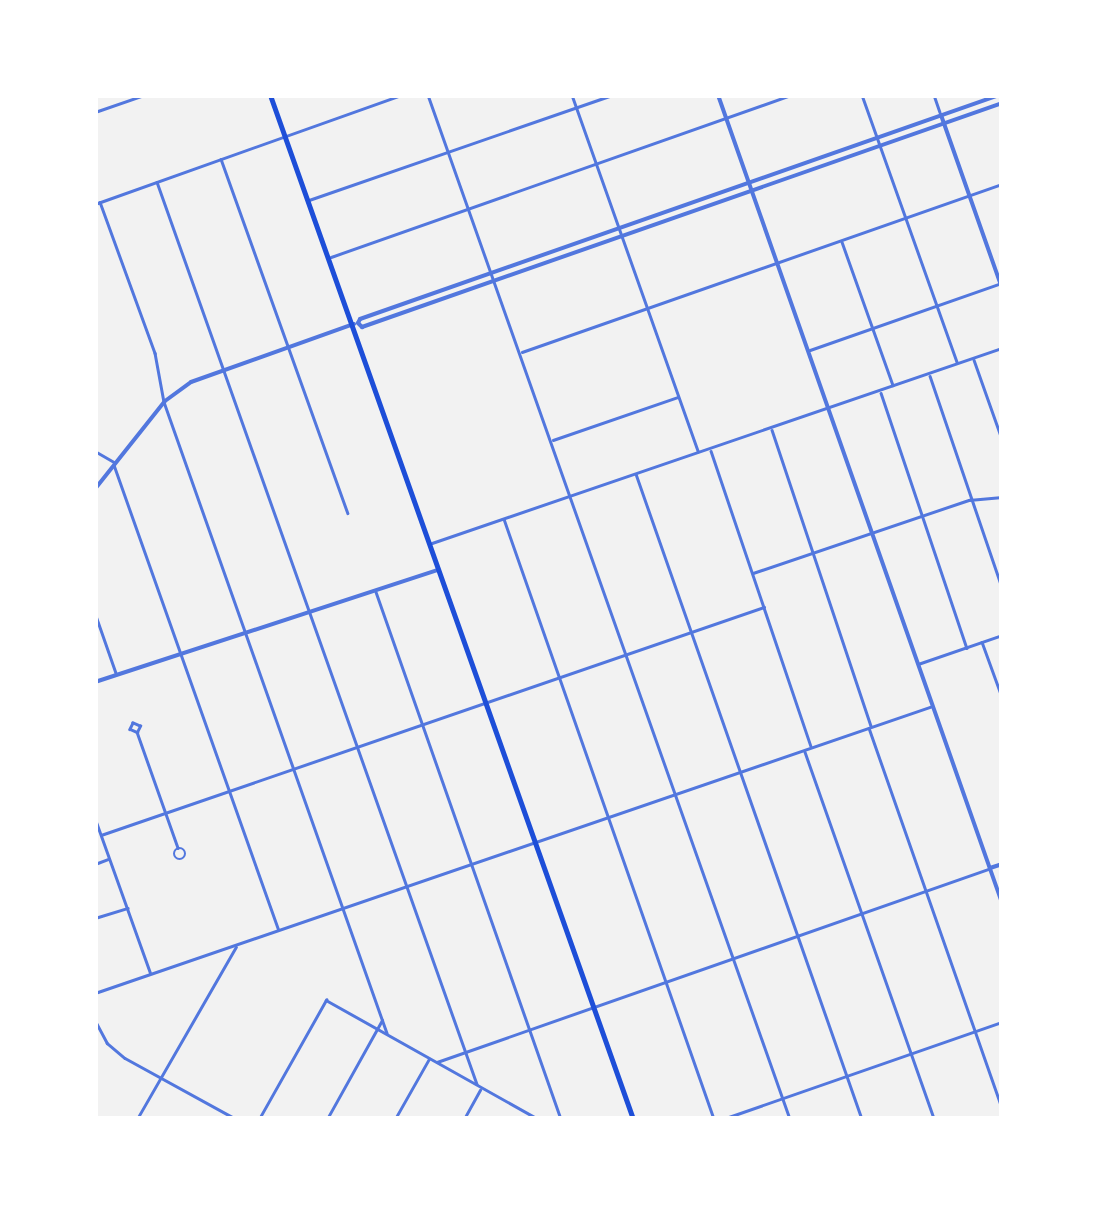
<!DOCTYPE html>
<html>
<head>
<meta charset="utf-8">
<style>
	body { margin:0 }
	#map { position:relative; width:1097px; height:1214px; overflow:hidden; background:#f2f2f2; font-family:Manrope,sans-serif }
	div>[style] { position:absolute }
	.minor>* { height:2.5px; margin:-1.25px; padding:0 1.25px; transform-origin:1.25px; border-radius:1.25px; background:#5277de }
	.minor>.ring { margin:-1.25px; padding:0; box-sizing:content-box; background:none; border:2.5px solid #5277de; border-radius:50% }
	.tertiary>* { height:4px; margin:-2px; padding:0 2px; transform-origin:2px; border-radius:2px; background:#5277de }
	.secondary>* { height:5px; margin:-2.5px; padding:0 2.5px; transform-origin:2.5px; border-radius:2.5px; background:#1d4ed8 }
	span { translate:-50% -50%; white-space:nowrap; text-align:center; line-height:1.15; -webkit-text-stroke:8px #fff; paint-order:stroke }
	.frame { position:absolute; inset:0; border:98px solid #fff; pointer-events:none }
</style>
</head>
<body>
<div id="map">
	<div class="minor">
		<div style="left:428px;top:95px;width:1086px;rotate:70.53deg"></div>
		<div style="left:572px;top:95px;width:378px;rotate:70.5deg"></div>
		<div style="left:862px;top:95px;width:283px;rotate:70.4deg"></div>
		<div style="left:934px;top:95px;width:18px;rotate:71deg"></div>
		<div style="left:95px;top:112px;width:52px;rotate:-19.1deg"></div>
		<div style="left:221px;top:159px;width:376px;rotate:70.3deg"></div>
		<div style="left:157px;top:182px;width:957px;rotate:70.47deg"></div>
		<div style="left:309px;top:200px;width:322px;rotate:-19.1deg"></div>
		<div style="left:100px;top:202px;width:161px;rotate:70deg"></div>
		<div style="left:155px;top:353px;width:50px;rotate:79.6deg"></div>
		<div style="left:164px;top:402px;width:669px;rotate:70.54deg"></div>
		<div style="left:95px;top:204px;width:325px;rotate:-19.6deg"></div>
		<div style="left:842px;top:242px;width:152px;rotate:70.4deg"></div>
		<div style="left:331px;top:257px;width:489px;rotate:-19.4deg"></div>
		<div style="left:810px;top:350px;width:202px;rotate:-19.3deg"></div>
		<div style="left:522px;top:352px;width:509px;rotate:-19.29deg"></div>
		<div style="left:974px;top:360px;width:84px;rotate:70.5deg"></div>
		<div style="left:930px;top:376px;width:224px;rotate:71.2deg"></div>
		<div style="left:881px;top:393px;width:269px;rotate:71.4deg"></div>
		<div style="left:772px;top:430px;width:312px;rotate:71.5deg"></div>
		<div style="left:553px;top:440px;width:132px;rotate:-19deg"></div>
		<div style="left:95px;top:451px;width:22px;rotate:30deg"></div>
		<div style="left:711px;top:451px;width:311px;rotate:71.3deg"></div>
		<div style="left:114px;top:465px;width:492px;rotate:70.5deg"></div>
		<div style="left:636px;top:474px;width:683px;rotate:70.69deg"></div>
		<div style="left:504px;top:519px;width:636px;rotate:70.71deg"></div>
		<div style="left:432px;top:543px;width:602px;rotate:-18.89deg"></div>
		<div style="left:753px;top:573px;width:228px;rotate:-18.7deg"></div>
		<div style="left:969px;top:500px;width:33px;rotate:-5deg"></div>
		<div style="left:376px;top:592px;width:559px;rotate:70.66deg"></div>
		<div style="left:95px;top:613px;width:64px;rotate:70.7deg"></div>
		<div style="left:982px;top:642px;width:59px;rotate:70deg"></div>
		<div style="left:918px;top:664px;width:89px;rotate:-19deg"></div>
		<div style="left:869px;top:728px;width:403px;rotate:70.7deg"></div>
		<div style="left:137px;top:732px;width:7px;rotate:-63deg"></div>
		<div style="left:140px;top:726px;width:8px;rotate:-157deg"></div>
		<div style="left:133px;top:723px;width:7px;rotate:117deg"></div>
		<div style="left:130px;top:729px;width:8px;rotate:23deg"></div>
		<div style="left:137px;top:732px;width:123px;rotate:70.5deg"></div>
		<div style="left:805px;top:752px;width:389px;rotate:70.6deg"></div>
		<div style="left:95px;top:818px;width:164px;rotate:70.3deg"></div>
		<div style="left:101px;top:835px;width:701px;rotate:-18.98deg"></div>
		<div class="ring" style="left:174px;top:848px;width:9.5px;height:9.5px"></div>
		<div style="left:95px;top:864px;width:14px;rotate:-21deg"></div>
		<div style="left:95px;top:918px;width:34px;rotate:-17deg"></div>
		<div style="left:95px;top:993px;width:883px;rotate:-18.91deg"></div>
		<div style="left:95px;top:1020px;width:26px;rotate:62deg"></div>
		<div style="left:107px;top:1043px;width:23px;rotate:40deg"></div>
		<div style="left:125px;top:1058px;width:127px;rotate:28.8deg"></div>
		<div style="left:437px;top:1062px;width:584px;rotate:-19.3deg"></div>
		<div style="left:137px;top:1119px;width:198px;rotate:-60.1deg"></div>
		<div style="left:259px;top:1119px;width:137px;rotate:-60.6deg"></div>
		<div style="left:326px;top:1000px;width:243px;rotate:29.3deg"></div>
		<div style="left:327px;top:1119px;width:113px;rotate:-60.9deg"></div>
		<div style="left:395px;top:1119px;width:69px;rotate:-60.5deg"></div>
		<div style="left:464px;top:1119px;width:33px;rotate:-61deg"></div>
		<div style="left:723px;top:1119px;width:295px;rotate:-19.2deg"></div>
	</div>
	<div class="tertiary">
		<div style="left:718px;top:95px;width:856px;rotate:70.63deg"></div>
		<div style="left:941px;top:115px;width:183px;rotate:70.6deg"></div>
		<div style="left:358px;top:323px;width:6px;rotate:45deg"></div>
		<div style="left:362px;top:327px;width:678px;rotate:-19.29deg"></div>
		<div style="left:358px;top:323px;width:4px;rotate:-63deg"></div>
		<div style="left:360px;top:319px;width:677px;rotate:-19.32deg"></div>
		<div style="left:95px;top:489px;width:112px;rotate:-51.5deg"></div>
		<div style="left:165px;top:401px;width:32px;rotate:-36deg"></div>
		<div style="left:191px;top:382px;width:173px;rotate:-19.6deg"></div>
		<div style="left:95px;top:682px;width:360px;rotate:-18.1deg"></div>
		<div style="left:990px;top:868px;width:13px;rotate:-18deg"></div>
	</div>
	<div class="secondary">
		<div style="left:270px;top:95px;width:1086px;rotate:70.48deg"></div>
	</div>
	<div class="frame"></div>
</div>
</body>
</html>
